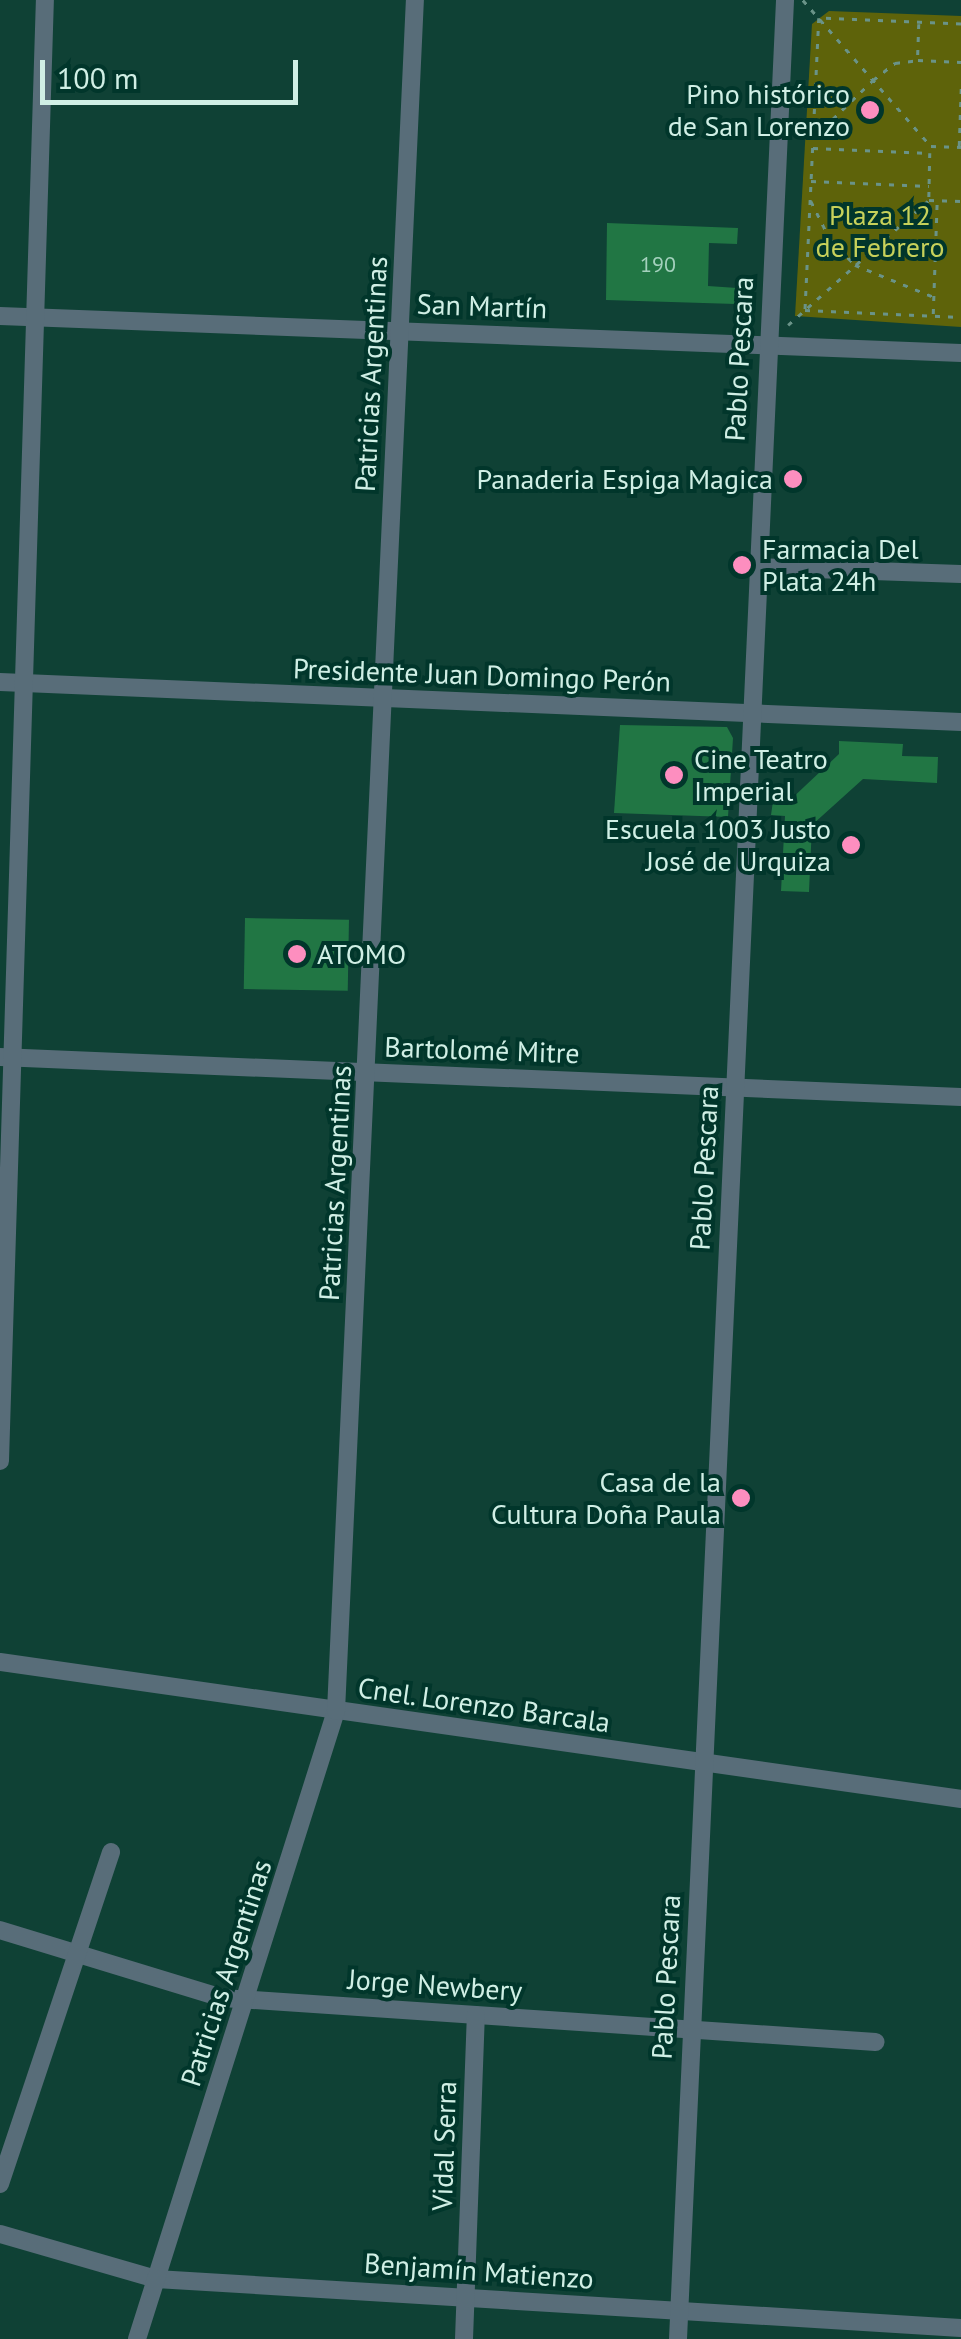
<!DOCTYPE html>
<html>
<head>
<meta charset="utf-8">
<style>
	body { margin:0 }
	#map { position:relative; width:961px; height:2339px; overflow:hidden; background:#0f4135; font-family:"PT Sans",sans-serif }
	div>[style] { position:absolute }
	.green>* { inset:0; background:#5e630a }
	.building>* { inset:0; background:#217644; transform-origin:0 0 }
	.path>* { height:2.5px; margin-top:-1.25px; transform-origin:0; background:repeating-linear-gradient(90deg,#6a9388 0 5px,transparent 0 13px) }
	.minor>* { height:18px; margin:-9px; padding:0 9px; transform-origin:9px; border-radius:9px; background:#586d79 }
	.dots>* { width:28px; height:28px; translate:-50% -50%; box-sizing:border-box; border:5px solid #01362b; border-radius:50% }
	span { translate:-50% -50%; white-space:nowrap; text-align:center; line-height:1.15; -webkit-text-stroke:8px #01362b; paint-order:stroke }
	.number-label { font-size:22px; color:#a4d1bd }
	.number-label span { -webkit-text-stroke-width:0 }
	.poi-label { font-size:28px; color:#d0efe5 }
	.right { translate:-100% -50%; text-align:right }
	.left { translate:0 -50%; text-align:left }
	.park-label { font-size:28px; color:#c7d15a }
	.street-label { font-size:28px; color:#d0efe5 }
	.scale { position:absolute; left:40px; top:60px; width:258px; height:45px; box-sizing:border-box; border:5px solid #d0efe5; border-top:0; padding-left:12px; font-size:30px; line-height:35px; white-space:nowrap; color:#d0efe5; -webkit-text-stroke:8px #01362b; paint-order:stroke }
</style>
</head>
<body>
<div id="map">
	<div class="green">
		<div style="clip-path:polygon(829px 11px,961px 16px,961px 327px,795px 316px,812px 24px)"></div>
	</div>
	<div class="building">
		<div style="clip-path:polygon(607px 223px,738px 228px,737px 244px,709px 243px,708px 286px,737px 288px,736px 304px,606px 300px)"></div>
		<div style="clip-path:polygon(620px 725px,727px 727px,733px 738px,728px 817px,614px 813px)"></div>
		<div style="clip-path:polygon(839px 741px,903px 744px,902px 756px,938px 757px,937px 783px,863px 779px,812px 825px,809px 892px,781px 891px,785px 816px,771px 815px,773px 801px,788px 802px,839px 754px)"></div>
		<div style="left:245px;top:918px;width:104px;height:71px;rotate:1deg"></div>
	</div>
	<div class="path">
		<div style="left:803px;top:0;width:194px;rotate:48.8deg"></div>
		<div style="left:919px;top:24px;width:36px;rotate:92deg"></div>
		<div style="left:918px;top:60px;width:43px;rotate:2.7deg"></div>
		<div style="left:961px;top:24px;width:142px;rotate:-177.6deg"></div>
		<div style="left:819px;top:18px;width:292px;rotate:92.7deg"></div>
		<div style="left:805px;top:310px;width:156px;rotate:2.6deg"></div>
		<div style="left:814px;top:137px;width:82px;rotate:-44deg"></div>
		<div style="left:873px;top:80px;width:28px;rotate:-38deg"></div>
		<div style="left:895px;top:63px;width:23px;rotate:-7deg"></div>
		<div style="left:931px;top:146px;width:30px;rotate:2deg"></div>
		<div style="left:959px;top:146px;width:58px;rotate:-88deg"></div>
		<div style="left:813px;top:148px;width:117px;rotate:2.4deg"></div>
		<div style="left:930px;top:153px;width:47px;rotate:91.2deg"></div>
		<div style="left:929px;top:200px;width:32px;rotate:2deg"></div>
		<div style="left:811px;top:181px;width:118px;rotate:2.4deg"></div>
		<div style="left:811px;top:201px;width:42px;rotate:63.4deg"></div>
		<div style="left:830px;top:239px;width:36px;rotate:46deg"></div>
		<div style="left:855px;top:265px;width:85px;rotate:22.1deg"></div>
		<div style="left:933px;top:314px;width:112px;rotate:-88deg"></div>
		<div style="left:788px;top:325px;width:188px;rotate:-41.6deg"></div>
	</div>
	<div class="minor">
		<div style="left:0;top:316px;width:962px;rotate:2.2deg"></div>
		<div style="left:757px;top:567px;width:204px;rotate:2deg"></div>
		<div style="left:0;top:682px;width:962px;rotate:2.38deg"></div>
		<div style="left:0;top:1057px;width:962px;rotate:2.38deg"></div>
		<div style="left:0;top:1461px;width:1462px;rotate:-88.24deg"></div>
		<div style="left:0;top:1662px;width:971px;rotate:8.11deg"></div>
		<div style="left:0;top:1930px;width:233px;rotate:17deg"></div>
		<div style="left:223px;top:1998px;width:654px;rotate:3.85deg"></div>
		<div style="left:0;top:2184px;width:350px;rotate:-71.5deg"></div>
		<div style="left:0;top:2234px;width:162px;rotate:16.1deg"></div>
		<div style="left:156px;top:2279px;width:806px;rotate:3.48deg"></div>
		<div style="left:137px;top:2339px;width:659px;rotate:-72.42deg"></div>
		<div style="left:336px;top:1711px;width:1713px;rotate:-87.36deg"></div>
		<div style="left:464px;top:2339px;width:324px;rotate:-87.9deg"></div>
		<div style="left:678px;top:2339px;width:2341px;rotate:-87.38deg"></div>
	</div>
	<div class="dots">
		<div style="left:870px;top:110px;background:#fd8ebf"></div>
		<div style="left:793px;top:479px;background:#fd8ebf"></div>
		<div style="left:742px;top:565px;background:#fd8ebf"></div>
		<div style="left:674px;top:775px;background:#fd8ebf"></div>
		<div style="left:851px;top:845px;background:#fd8ebf"></div>
		<div style="left:297px;top:954px;background:#fd8ebf"></div>
		<div style="left:741px;top:1498px;background:#fd8ebf"></div>
	</div>
	<div class="number-label">
		<span style="left:658px;top:265px">190</span>
	</div>
	<div class="poi-label">
		<span class="right" style="left:850px;top:110px">Pino histórico<br>de San Lorenzo</span>
		<span class="right" style="left:773px;top:479px">Panaderia Espiga Magica</span>
		<span class="left" style="left:762px;top:565px">Farmacia Del<br>Plata 24h</span>
		<span class="left" style="left:694px;top:775px">Cine Teatro<br>Imperial</span>
		<span class="right" style="left:831px;top:845px">Escuela 1003 Justo<br>José de Urquiza</span>
		<span class="left" style="left:317px;top:954px">ATOMO</span>
		<span class="right" style="left:721px;top:1498px">Casa de la<br>Cultura Doña Paula</span>
	</div>
	<div class="park-label">
		<span style="left:880px;top:231px">Plaza 12<br>de Febrero</span>
	</div>
	<div class="street-label">
		<span style="left:482px;top:306px;rotate:2deg">San Martín</span>
		<span style="left:739px;top:359px;rotate:-87deg">Pablo Pescara</span>
		<span style="left:371px;top:374px;rotate:-87deg">Patricias Argentinas</span>
		<span style="left:482px;top:675px;rotate:2deg">Presidente Juan Domingo Perón</span>
		<span style="left:482px;top:1050px;rotate:2deg">Bartolomé Mitre</span>
		<span style="left:704px;top:1168px;rotate:-87deg">Pablo Pescara</span>
		<span style="left:335px;top:1183px;rotate:-87deg">Patricias Argentinas</span>
		<span style="left:484px;top:1705px;rotate:8deg">Cnel. Lorenzo Barcala</span>
		<span style="left:226px;top:1973px;rotate:-72deg">Patricias Argentinas</span>
		<span style="left:666px;top:1977px;rotate:-87deg">Pablo Pescara</span>
		<span style="left:435px;top:1985px;rotate:4deg">Jorge Newbery</span>
		<span style="left:444px;top:2146px;rotate:-88deg">Vidal Serra</span>
		<span style="left:479px;top:2271px;rotate:4deg">Benjamín Matienzo</span>
	</div>
	<div class="scale">100 m</div>
</div>
</body>
</html>
